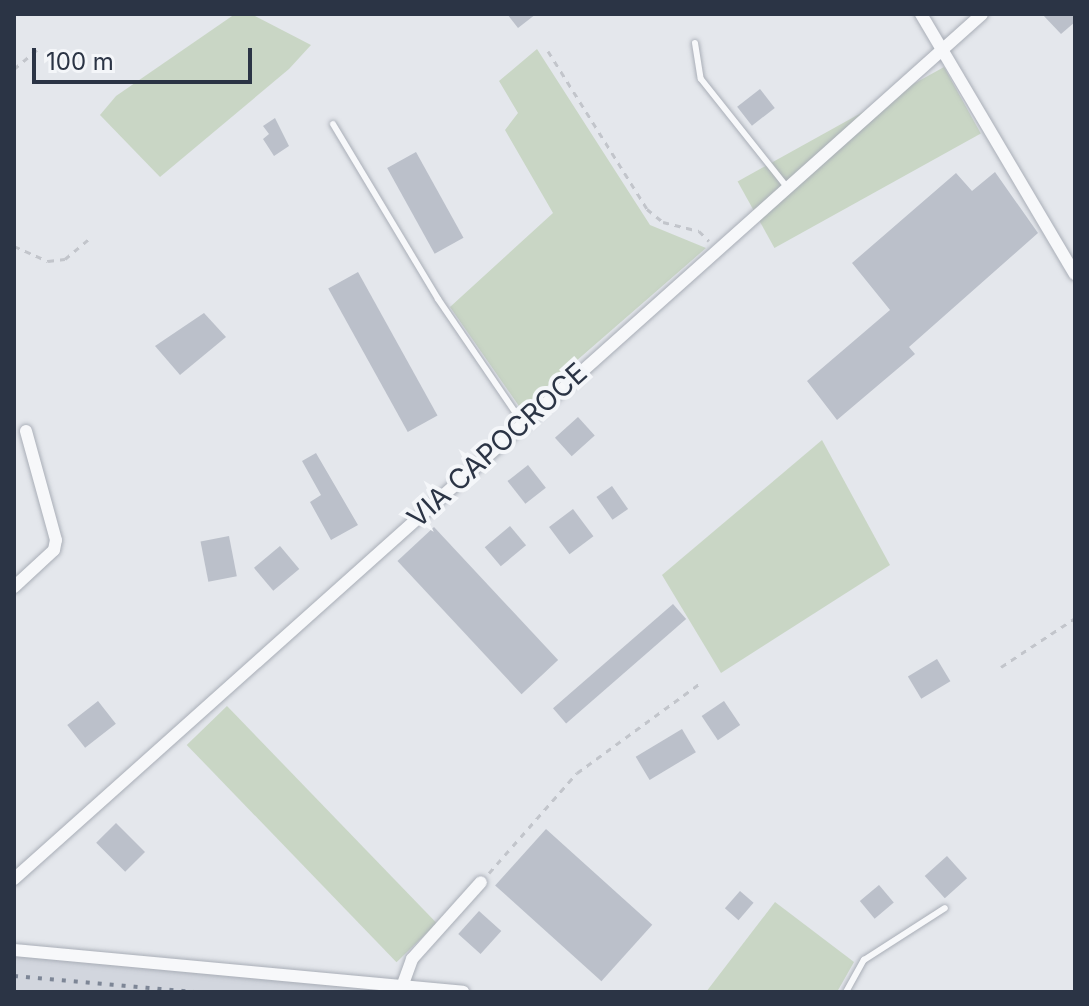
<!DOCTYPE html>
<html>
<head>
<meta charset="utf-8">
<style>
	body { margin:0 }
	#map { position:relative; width:1089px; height:1006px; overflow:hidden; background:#e4e7ec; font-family:Inter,sans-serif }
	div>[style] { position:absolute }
	.built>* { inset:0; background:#d2d6de }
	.green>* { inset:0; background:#c9d6c5; transform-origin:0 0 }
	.building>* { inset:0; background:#bbc0ca; transform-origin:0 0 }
	.path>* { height:3px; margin-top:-1.5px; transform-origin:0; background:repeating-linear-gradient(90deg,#c2c5cb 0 6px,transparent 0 12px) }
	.roads { filter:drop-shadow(0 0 2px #a9aeb7) drop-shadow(0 0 2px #a9aeb7) }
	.service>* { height:6px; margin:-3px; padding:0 3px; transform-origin:3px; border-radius:3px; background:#f7f8fa }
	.minor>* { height:12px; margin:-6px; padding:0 6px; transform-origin:6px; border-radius:6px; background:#f7f8fa }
	.rail>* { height:4px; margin-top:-2px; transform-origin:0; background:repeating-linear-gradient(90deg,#7d8696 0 4px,transparent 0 12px) }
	span { translate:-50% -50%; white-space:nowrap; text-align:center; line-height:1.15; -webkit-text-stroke:8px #f4f6f9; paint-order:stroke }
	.street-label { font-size:28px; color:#2b3445 }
	.frame { position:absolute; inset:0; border:16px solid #2b3445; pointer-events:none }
	.scale { position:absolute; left:32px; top:48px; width:220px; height:36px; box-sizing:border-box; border:4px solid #2b3445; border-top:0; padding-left:10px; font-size:24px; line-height:28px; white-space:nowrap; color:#2b3445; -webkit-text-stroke:6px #f4f6f9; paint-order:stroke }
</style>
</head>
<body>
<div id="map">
	<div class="built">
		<div style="clip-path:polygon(14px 954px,402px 992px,14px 992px)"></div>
	</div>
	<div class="green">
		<div style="clip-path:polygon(235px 14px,251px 14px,311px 45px,289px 69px,160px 177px,100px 115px,116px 96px)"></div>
		<div style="clip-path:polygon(537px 49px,650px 225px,706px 248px,521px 409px,450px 307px,553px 213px,505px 130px,518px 113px,499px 81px)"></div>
		<div style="left:944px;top:67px;width:76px;height:236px;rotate:61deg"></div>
		<div style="clip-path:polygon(822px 440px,890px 565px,721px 673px,662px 575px)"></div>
		<div style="left:227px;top:706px;width:302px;height:56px;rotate:46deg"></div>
		<div style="clip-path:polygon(775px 902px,854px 962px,837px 992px,706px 992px)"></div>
	</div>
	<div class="building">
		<div style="clip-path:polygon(507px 14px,536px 14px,518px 28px)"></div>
		<div style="clip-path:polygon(1042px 14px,1075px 14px,1075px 22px,1061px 34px)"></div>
		<div style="left:760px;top:89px;width:24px;height:29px;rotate:52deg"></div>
		<div style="clip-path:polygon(275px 118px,289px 146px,274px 156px,263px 139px,269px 134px,263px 126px)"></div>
		<div style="left:416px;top:152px;width:98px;height:33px;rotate:61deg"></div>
		<div style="clip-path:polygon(995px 172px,1038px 233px,909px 347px,915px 354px,837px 420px,807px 381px,890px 310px,852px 263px,956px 173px,972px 191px)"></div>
		<div style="left:358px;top:272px;width:164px;height:34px;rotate:61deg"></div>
		<div style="clip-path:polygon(204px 313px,226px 337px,180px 375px,155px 346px)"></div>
		<div style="left:578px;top:417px;width:25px;height:31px;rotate:48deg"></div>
		<div style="clip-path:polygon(316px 453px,358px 525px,331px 540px,310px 502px,321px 495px,302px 461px)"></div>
		<div style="left:528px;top:465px;width:29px;height:26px;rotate:52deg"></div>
		<div style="left:612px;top:486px;width:28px;height:19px;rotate:55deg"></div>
		<div style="left:573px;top:509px;width:34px;height:30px;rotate:53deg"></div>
		<div style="left:510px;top:526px;width:25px;height:33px;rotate:50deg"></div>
		<div style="left:434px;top:527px;width:182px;height:50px;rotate:47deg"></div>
		<div style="left:229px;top:536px;width:41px;height:29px;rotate:79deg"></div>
		<div style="left:280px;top:546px;width:30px;height:34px;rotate:50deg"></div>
		<div style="left:673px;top:604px;width:20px;height:159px;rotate:49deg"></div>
		<div style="left:937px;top:659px;width:26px;height:34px;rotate:59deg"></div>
		<div style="left:98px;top:701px;width:29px;height:39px;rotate:52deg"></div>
		<div style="left:724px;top:701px;width:29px;height:27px;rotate:56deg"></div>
		<div style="left:682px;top:729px;width:27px;height:54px;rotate:59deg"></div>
		<div style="left:116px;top:823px;width:41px;height:28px;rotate:45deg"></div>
		<div style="left:546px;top:829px;width:143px;height:76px;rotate:42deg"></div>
		<div style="left:947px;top:856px;width:30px;height:30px;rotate:48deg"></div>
		<div style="left:879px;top:885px;width:23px;height:25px;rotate:50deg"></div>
		<div style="left:740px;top:891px;width:18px;height:23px;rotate:41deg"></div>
		<div style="left:479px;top:911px;width:30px;height:31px;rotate:42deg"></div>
	</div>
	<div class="path">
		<div style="left:548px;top:51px;width:186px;rotate:57.9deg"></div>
		<div style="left:647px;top:209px;width:21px;rotate:39deg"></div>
		<div style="left:663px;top:222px;width:37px;rotate:14deg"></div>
		<div style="left:699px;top:231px;width:14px;rotate:45deg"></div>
		<div style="left:14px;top:69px;width:34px;rotate:-40deg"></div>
		<div style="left:14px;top:246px;width:37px;rotate:24deg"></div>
		<div style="left:48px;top:261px;width:17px;rotate:-7deg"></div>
		<div style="left:65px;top:259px;width:31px;rotate:-40deg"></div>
		<div style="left:1001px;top:667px;width:89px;rotate:-33.5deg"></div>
		<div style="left:489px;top:873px;width:133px;rotate:-48.7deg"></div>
		<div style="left:577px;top:773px;width:151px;rotate:-36.1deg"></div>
	</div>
	<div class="roads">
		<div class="service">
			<div style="left:695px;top:43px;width:36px;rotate:81deg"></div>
			<div style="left:701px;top:79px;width:138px;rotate:51.5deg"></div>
			<div style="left:333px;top:124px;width:204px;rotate:59deg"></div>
			<div style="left:438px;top:299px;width:149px;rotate:55.7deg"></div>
			<div style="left:846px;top:992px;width:37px;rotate:-61deg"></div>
			<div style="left:864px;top:960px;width:96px;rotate:-32.7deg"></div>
		</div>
		<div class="minor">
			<div style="left:921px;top:14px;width:302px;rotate:59.4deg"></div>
			<div style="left:14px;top:587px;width:54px;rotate:-42.8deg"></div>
			<div style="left:54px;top:550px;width:10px;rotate:-79deg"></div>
			<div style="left:56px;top:540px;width:113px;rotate:-105.4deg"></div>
			<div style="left:14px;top:879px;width:1298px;rotate:-41.78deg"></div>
			<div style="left:14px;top:950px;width:451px;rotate:5.3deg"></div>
			<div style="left:403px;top:984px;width:27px;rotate:-70deg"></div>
			<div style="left:412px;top:959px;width:103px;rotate:-48.1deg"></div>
		</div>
	</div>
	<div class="rail">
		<div style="left:14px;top:976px;width:181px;rotate:5.1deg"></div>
	</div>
	<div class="street-label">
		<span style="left:497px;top:445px;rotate:-42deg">VIA CAPOCROCE</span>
	</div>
	<div class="frame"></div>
	<div class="scale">100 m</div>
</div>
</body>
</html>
